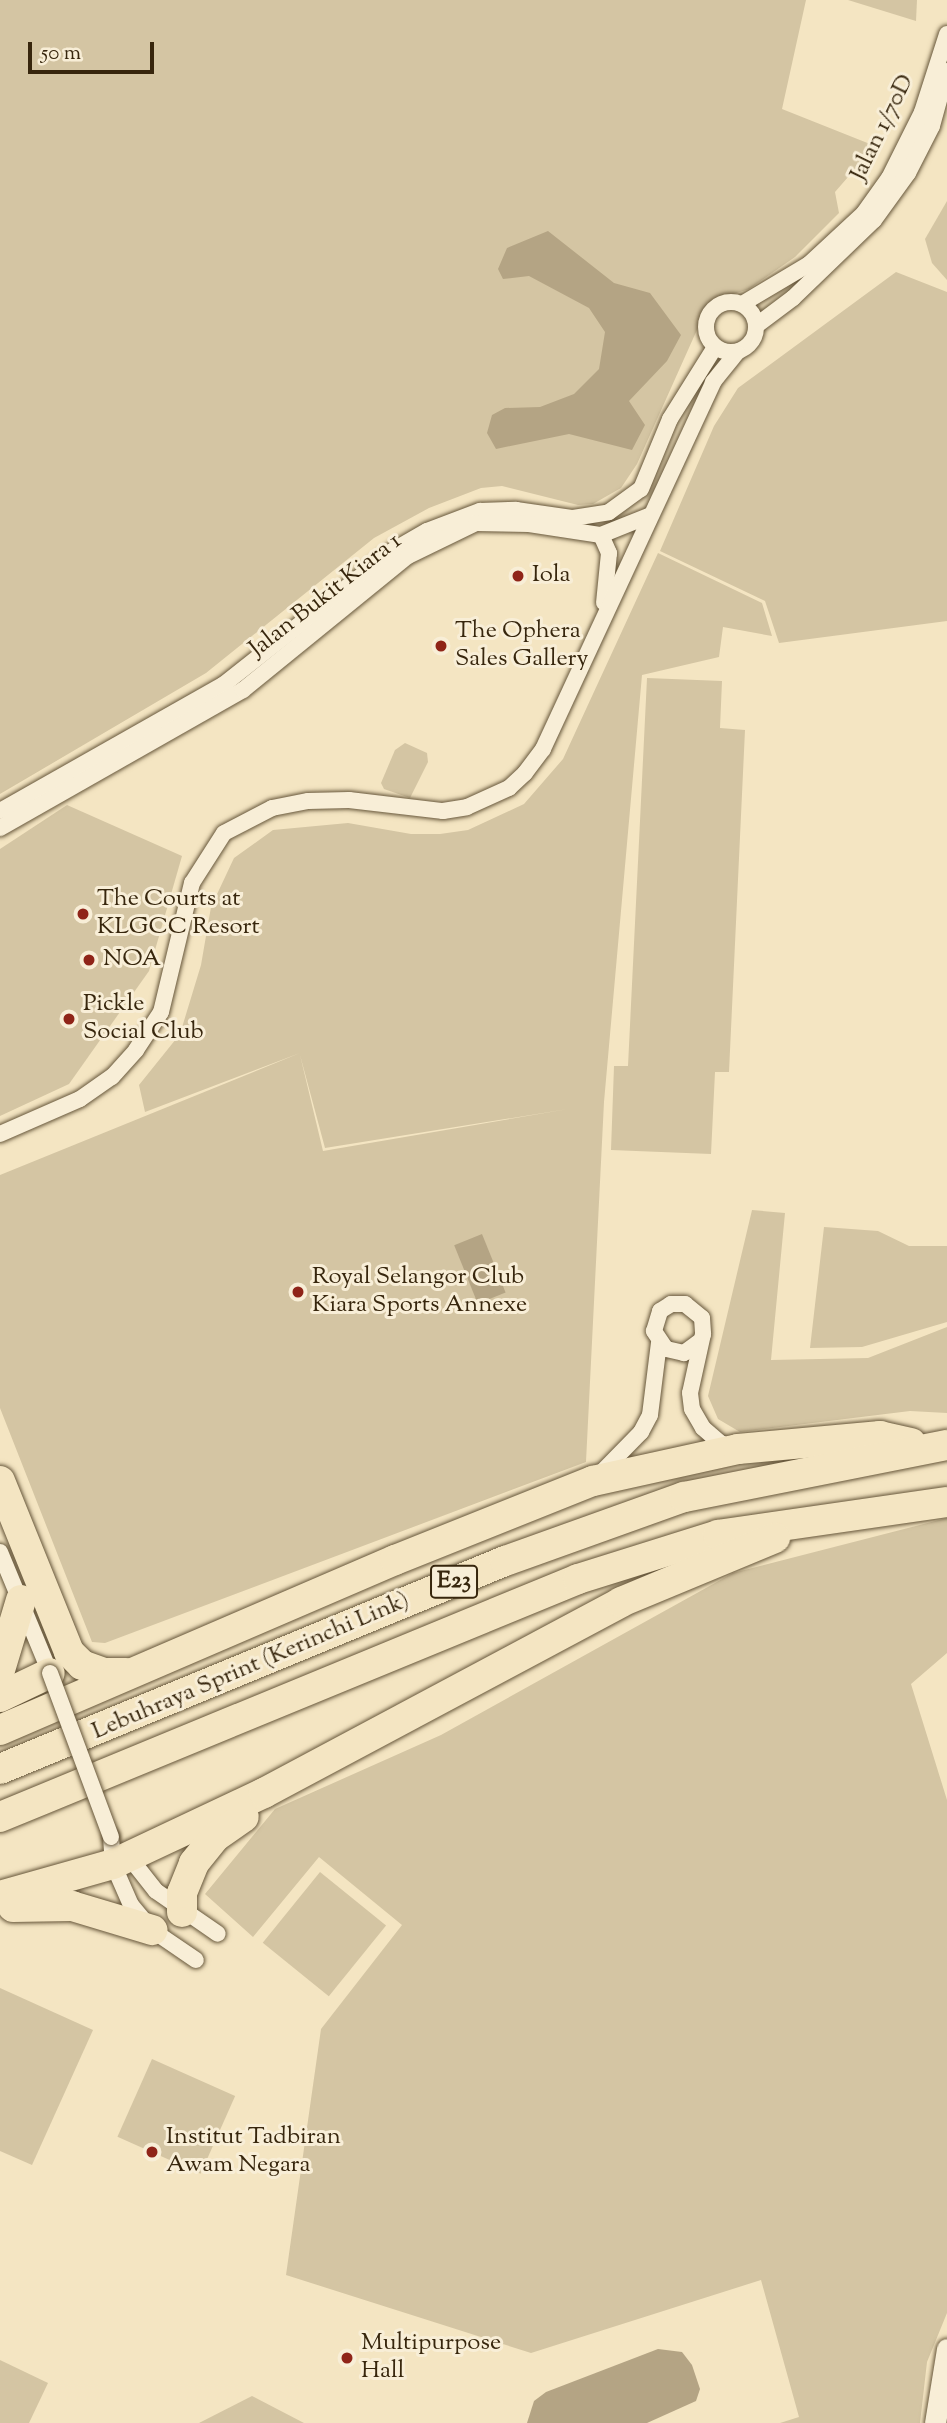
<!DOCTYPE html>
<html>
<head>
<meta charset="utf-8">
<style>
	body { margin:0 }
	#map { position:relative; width:947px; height:2423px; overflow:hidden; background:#f4e5c2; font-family:"Sorts Mill Goudy",serif }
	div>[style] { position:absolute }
	.green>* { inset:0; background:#d4c5a3; transform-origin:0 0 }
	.water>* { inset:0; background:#b4a484; transform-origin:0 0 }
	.roads { filter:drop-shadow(0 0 2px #66563a) drop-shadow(0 0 2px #66563a) }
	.minor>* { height:16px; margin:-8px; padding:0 8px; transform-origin:8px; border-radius:8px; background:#f8eed7 }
	.minor>.ring { margin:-8px; padding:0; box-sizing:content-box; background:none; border:16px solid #f8eed7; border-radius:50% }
	.tertiary>* { height:21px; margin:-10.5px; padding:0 10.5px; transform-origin:10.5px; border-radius:10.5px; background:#f8eed7 }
	.motorway>* { height:30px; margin:-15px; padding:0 15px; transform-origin:15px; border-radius:15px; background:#f4e5c2 }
	.bridges { filter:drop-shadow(0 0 2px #66563a) drop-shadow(0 0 2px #66563a) }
	.minor-bridge>* { height:16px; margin:-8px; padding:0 8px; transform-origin:8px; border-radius:8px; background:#f8eed7 }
	.dots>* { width:19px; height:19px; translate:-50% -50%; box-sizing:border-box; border:4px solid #f8eed7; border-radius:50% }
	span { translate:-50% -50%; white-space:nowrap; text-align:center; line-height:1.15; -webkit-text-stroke:6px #f8eed7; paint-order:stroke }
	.shield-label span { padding:2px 5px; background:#f8eed7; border:2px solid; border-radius:5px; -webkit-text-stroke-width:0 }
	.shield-label { font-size:23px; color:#37260d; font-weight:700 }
	.street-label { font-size:24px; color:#37260d }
	.poi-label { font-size:24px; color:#37260d }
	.left { translate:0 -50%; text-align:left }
	.scale { position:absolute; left:28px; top:42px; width:126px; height:32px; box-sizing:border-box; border:4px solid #37260d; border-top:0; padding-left:9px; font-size:21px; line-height:24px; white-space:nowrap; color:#37260d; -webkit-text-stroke:5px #f8eed7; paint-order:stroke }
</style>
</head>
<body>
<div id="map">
	<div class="green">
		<div style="clip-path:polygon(0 0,806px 0,782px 109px,875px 146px,835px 192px,839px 213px,795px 257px,749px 289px,718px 299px,705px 312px,637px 464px,621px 488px,593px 504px,578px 505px,502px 486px,481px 488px,429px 508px,374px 538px,206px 673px,0 794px)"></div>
		<div style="clip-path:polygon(848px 0,917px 0,916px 21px)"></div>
		<div style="clip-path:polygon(947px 201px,947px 280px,932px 263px,925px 239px)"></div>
		<div style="clip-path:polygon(896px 272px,947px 292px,947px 621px,779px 643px,765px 601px,660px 551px,714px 426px,738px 388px)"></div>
		<div style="clip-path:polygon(evenodd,658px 553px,762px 603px,772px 636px,723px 627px,719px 657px,642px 675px,604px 1102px,586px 1462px,105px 1643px,92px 1642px,0 1408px,0 1175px,300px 1053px,145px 1112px,139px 1085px,180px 1034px,201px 965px,211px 907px,234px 858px,273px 830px,348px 823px,411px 834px,440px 834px,468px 830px,524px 804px,563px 759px,658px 553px,300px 1055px,325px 1148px,568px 1109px,323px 1151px,300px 1055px)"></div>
		<div style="clip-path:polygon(647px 678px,722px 681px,720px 728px,745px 730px,729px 1072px,715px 1072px,711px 1154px,611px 1150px,614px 1066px,628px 1066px)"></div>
		<div style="clip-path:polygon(405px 743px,427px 753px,428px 762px,410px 798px,384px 789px,381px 783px,395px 750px)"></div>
		<div style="clip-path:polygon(67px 805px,182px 856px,149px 971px,69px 1084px,0 1116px,0 849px)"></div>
		<div style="clip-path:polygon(752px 1210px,785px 1213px,771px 1360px,868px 1358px,947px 1327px,947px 1413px,910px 1411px,740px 1432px,718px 1419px,708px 1396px)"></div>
		<div style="clip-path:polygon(824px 1227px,878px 1231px,909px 1246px,947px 1246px,947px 1322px,862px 1347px,810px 1348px)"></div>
		<div style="clip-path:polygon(947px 1518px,947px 1653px,911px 1684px,947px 1800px,947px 2313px,927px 2362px,920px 2423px,780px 2423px,799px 2417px,761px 2280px,531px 2353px,286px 2275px,321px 2029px,402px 1925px,319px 1857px,253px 1937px,205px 1894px,275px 1809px,441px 1735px,733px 1573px)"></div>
		<div style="left:320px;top:1872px;width:85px;height:91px;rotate:39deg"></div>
		<div style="clip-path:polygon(0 1988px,93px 2030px,32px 2165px,0 2151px)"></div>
		<div style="left:152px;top:2059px;width:91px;height:85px;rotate:24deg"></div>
		<div style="clip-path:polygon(0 2360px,48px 2383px,29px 2423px,0 2423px)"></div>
		<div style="clip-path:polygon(252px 2396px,304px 2423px,199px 2423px)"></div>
	</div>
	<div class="water">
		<div style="clip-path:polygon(548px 231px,614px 283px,650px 293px,681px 335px,667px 361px,629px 401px,645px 425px,632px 450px,569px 434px,496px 449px,487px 433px,492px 415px,505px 408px,540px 407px,574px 394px,599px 369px,605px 332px,589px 308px,529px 276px,503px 279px,498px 269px,507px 248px)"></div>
		<div style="left:482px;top:1234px;width:63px;height:30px;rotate:68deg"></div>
		<div style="clip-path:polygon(658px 2349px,682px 2352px,692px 2365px,700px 2389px,696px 2401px,647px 2423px,527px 2423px,534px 2401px,546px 2392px)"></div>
	</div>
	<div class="roads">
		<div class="minor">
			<div class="ring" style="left:706px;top:302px;width:34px;height:34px"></div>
			<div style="left:742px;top:304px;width:78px;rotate:-30.8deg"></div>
			<div style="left:809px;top:264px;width:75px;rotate:-42.8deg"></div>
			<div style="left:864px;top:213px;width:43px;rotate:-54.5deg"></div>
			<div style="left:889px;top:178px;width:74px;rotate:-63.4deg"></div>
			<div style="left:922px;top:112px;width:82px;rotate:-72.2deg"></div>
			<div style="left:757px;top:325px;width:45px;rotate:-36.9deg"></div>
			<div style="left:793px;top:298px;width:112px;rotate:-43.9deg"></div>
			<div style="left:874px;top:220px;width:58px;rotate:-54.1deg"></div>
			<div style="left:908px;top:173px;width:53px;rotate:-62.9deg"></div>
			<div style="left:932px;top:126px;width:57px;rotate:-74.7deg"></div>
			<div style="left:601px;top:535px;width:20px;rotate:66deg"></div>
			<div style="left:609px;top:553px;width:50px;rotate:95.7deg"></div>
			<div style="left:0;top:811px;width:256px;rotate:-29.5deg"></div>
			<div style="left:223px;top:685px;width:218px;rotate:-38.3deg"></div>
			<div style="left:394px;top:550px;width:38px;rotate:-30deg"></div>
			<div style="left:427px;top:531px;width:57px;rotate:-20.7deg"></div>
			<div style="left:480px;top:511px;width:36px;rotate:-2deg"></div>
			<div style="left:516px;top:510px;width:58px;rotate:8deg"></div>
			<div style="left:573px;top:518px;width:36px;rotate:-9deg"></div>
			<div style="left:609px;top:512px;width:39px;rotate:-36deg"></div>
			<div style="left:641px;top:489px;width:76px;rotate:-67.5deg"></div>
			<div style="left:670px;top:419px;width:85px;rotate:-58deg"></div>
			<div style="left:0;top:828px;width:279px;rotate:-29.6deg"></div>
			<div style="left:243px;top:690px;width:213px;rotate:-39.1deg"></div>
			<div style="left:408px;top:556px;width:76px;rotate:-25.9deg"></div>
			<div style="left:476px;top:523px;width:53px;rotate:1.1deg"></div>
			<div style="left:529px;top:524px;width:73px;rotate:8.7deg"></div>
			<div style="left:601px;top:535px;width:54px;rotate:-21.8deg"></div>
			<div style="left:0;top:1134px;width:87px;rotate:-23.6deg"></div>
			<div style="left:80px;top:1099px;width:39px;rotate:-35deg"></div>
			<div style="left:112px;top:1077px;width:36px;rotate:-48deg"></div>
			<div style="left:136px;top:1050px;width:45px;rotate:-56.7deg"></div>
			<div style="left:161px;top:1012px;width:133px;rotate:-76.5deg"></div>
			<div style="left:192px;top:883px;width:59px;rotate:-57.4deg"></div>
			<div style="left:224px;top:833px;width:54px;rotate:-27.5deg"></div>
			<div style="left:272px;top:808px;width:37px;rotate:-11deg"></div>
			<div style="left:308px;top:801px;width:41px;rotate:-1.4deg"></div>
			<div style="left:349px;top:800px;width:95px;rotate:6.7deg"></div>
			<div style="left:443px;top:811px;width:24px;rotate:-9deg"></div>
			<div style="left:467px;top:807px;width:46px;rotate:-24.3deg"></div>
			<div style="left:509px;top:788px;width:22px;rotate:-43deg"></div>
			<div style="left:525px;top:773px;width:30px;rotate:-53deg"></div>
			<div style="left:543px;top:749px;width:404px;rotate:-65.1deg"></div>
			<div style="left:713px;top:382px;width:38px;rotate:-51deg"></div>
			<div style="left:699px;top:1342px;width:19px;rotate:144deg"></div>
			<div style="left:684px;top:1353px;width:18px;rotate:-167deg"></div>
			<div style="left:666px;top:1349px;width:22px;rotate:-124deg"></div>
			<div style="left:654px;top:1331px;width:21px;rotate:-73deg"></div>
			<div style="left:660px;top:1311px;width:13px;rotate:-32deg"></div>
			<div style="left:671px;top:1304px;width:14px"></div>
			<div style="left:685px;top:1304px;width:22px;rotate:39deg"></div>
			<div style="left:702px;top:1318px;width:16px;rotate:86deg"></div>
			<div style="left:703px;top:1334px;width:60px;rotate:102.4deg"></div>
			<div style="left:690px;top:1393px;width:16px;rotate:83deg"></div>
			<div style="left:692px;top:1409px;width:22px;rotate:60deg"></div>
			<div style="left:703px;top:1428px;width:23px;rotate:41deg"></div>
			<div style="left:720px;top:1443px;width:15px;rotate:20deg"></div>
			<div style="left:597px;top:1477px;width:63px;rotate:-45.6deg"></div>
			<div style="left:641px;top:1432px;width:19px;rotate:-62deg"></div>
			<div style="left:650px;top:1415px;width:73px;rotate:-82.9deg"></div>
			<div style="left:0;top:1552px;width:131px;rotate:67.5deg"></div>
			<div style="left:111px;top:1837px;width:27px;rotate:86deg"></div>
			<div style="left:113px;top:1864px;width:45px;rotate:66.3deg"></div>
			<div style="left:131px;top:1905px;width:33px;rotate:50deg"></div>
			<div style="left:152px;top:1930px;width:53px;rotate:34.3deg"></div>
			<div style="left:126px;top:1853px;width:48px;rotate:51.7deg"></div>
			<div style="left:156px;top:1891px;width:75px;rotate:34.7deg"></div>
		</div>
		<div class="tertiary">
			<div style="left:935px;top:2423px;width:75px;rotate:-80.8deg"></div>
		</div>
		<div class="motorway">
			<div style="left:0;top:1481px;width:184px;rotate:68deg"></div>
			<div style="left:69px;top:1652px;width:18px;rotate:45deg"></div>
			<div style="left:82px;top:1665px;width:23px;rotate:20deg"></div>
			<div style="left:104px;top:1673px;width:22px"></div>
			<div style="left:0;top:1670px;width:73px;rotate:-73.3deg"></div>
			<div style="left:0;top:1697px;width:55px;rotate:-25.6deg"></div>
			<div style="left:0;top:1730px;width:430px;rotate:-23.3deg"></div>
			<div style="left:395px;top:1560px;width:213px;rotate:-21.8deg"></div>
			<div style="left:593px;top:1481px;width:148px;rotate:-12.4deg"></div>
			<div style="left:738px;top:1449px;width:143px;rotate:-5.2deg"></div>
			<div style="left:880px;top:1436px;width:32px;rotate:13deg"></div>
			<div style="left:0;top:1769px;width:546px;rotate:-22.39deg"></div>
			<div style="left:505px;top:1561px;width:190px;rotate:-19.7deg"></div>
			<div style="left:684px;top:1497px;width:268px;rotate:-11.2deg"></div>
			<div style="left:0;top:1817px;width:625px;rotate:-22.38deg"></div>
			<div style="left:578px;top:1579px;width:147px;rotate:-17.4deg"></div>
			<div style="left:718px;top:1535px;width:231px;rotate:-8.2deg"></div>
			<div style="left:0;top:1896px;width:117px;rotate:-15.8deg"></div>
			<div style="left:113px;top:1864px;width:167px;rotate:-25.2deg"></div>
			<div style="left:264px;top:1793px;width:405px;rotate:-28.1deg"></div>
			<div style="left:621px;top:1602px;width:167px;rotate:-22.6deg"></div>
			<div style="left:13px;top:1907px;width:59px;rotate:-1deg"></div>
			<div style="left:72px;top:1906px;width:84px;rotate:16.7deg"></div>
			<div style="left:182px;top:1912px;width:19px;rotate:-90deg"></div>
			<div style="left:182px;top:1893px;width:32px;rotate:-68deg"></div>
			<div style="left:194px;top:1863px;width:33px;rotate:-51deg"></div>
			<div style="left:215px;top:1837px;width:35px;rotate:-35deg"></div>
		</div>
	</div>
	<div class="bridges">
		<div class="minor-bridge">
			<div style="left:50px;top:1673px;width:175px;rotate:69.6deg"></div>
		</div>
	</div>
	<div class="dots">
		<div style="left:518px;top:576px;background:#8f2418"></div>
		<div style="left:441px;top:646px;background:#8f2418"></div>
		<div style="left:83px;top:914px;background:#8f2418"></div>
		<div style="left:89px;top:960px;background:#8f2418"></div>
		<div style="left:69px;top:1019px;background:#8f2418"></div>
		<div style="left:298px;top:1292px;background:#8f2418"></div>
		<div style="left:152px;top:2152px;background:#8f2418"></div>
		<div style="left:347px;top:2358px;background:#8f2418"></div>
	</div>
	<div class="shield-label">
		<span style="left:454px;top:1582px">E23</span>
	</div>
	<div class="street-label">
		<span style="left:883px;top:128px;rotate:-64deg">Jalan 1/70D</span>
		<span style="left:326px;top:596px;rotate:-38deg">Jalan Bukit Kiara 1</span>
		<span style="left:251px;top:1667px;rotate:-23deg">Lebuhraya Sprint (Kerinchi Link)</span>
	</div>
	<div class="poi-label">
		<span class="left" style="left:532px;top:576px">Iola</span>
		<span class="left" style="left:455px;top:646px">The Ophera<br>Sales Gallery</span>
		<span class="left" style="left:97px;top:914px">The Courts at<br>KLGCC Resort</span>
		<span class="left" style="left:103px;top:960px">NOA</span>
		<span class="left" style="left:83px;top:1019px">Pickle<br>Social Club</span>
		<span class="left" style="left:312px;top:1292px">Royal Selangor Club<br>Kiara Sports Annexe</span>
		<span class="left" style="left:166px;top:2152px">Institut Tadbiran<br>Awam Negara</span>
		<span class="left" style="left:361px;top:2358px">Multipurpose<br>Hall</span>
	</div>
	<div class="scale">50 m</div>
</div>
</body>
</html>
